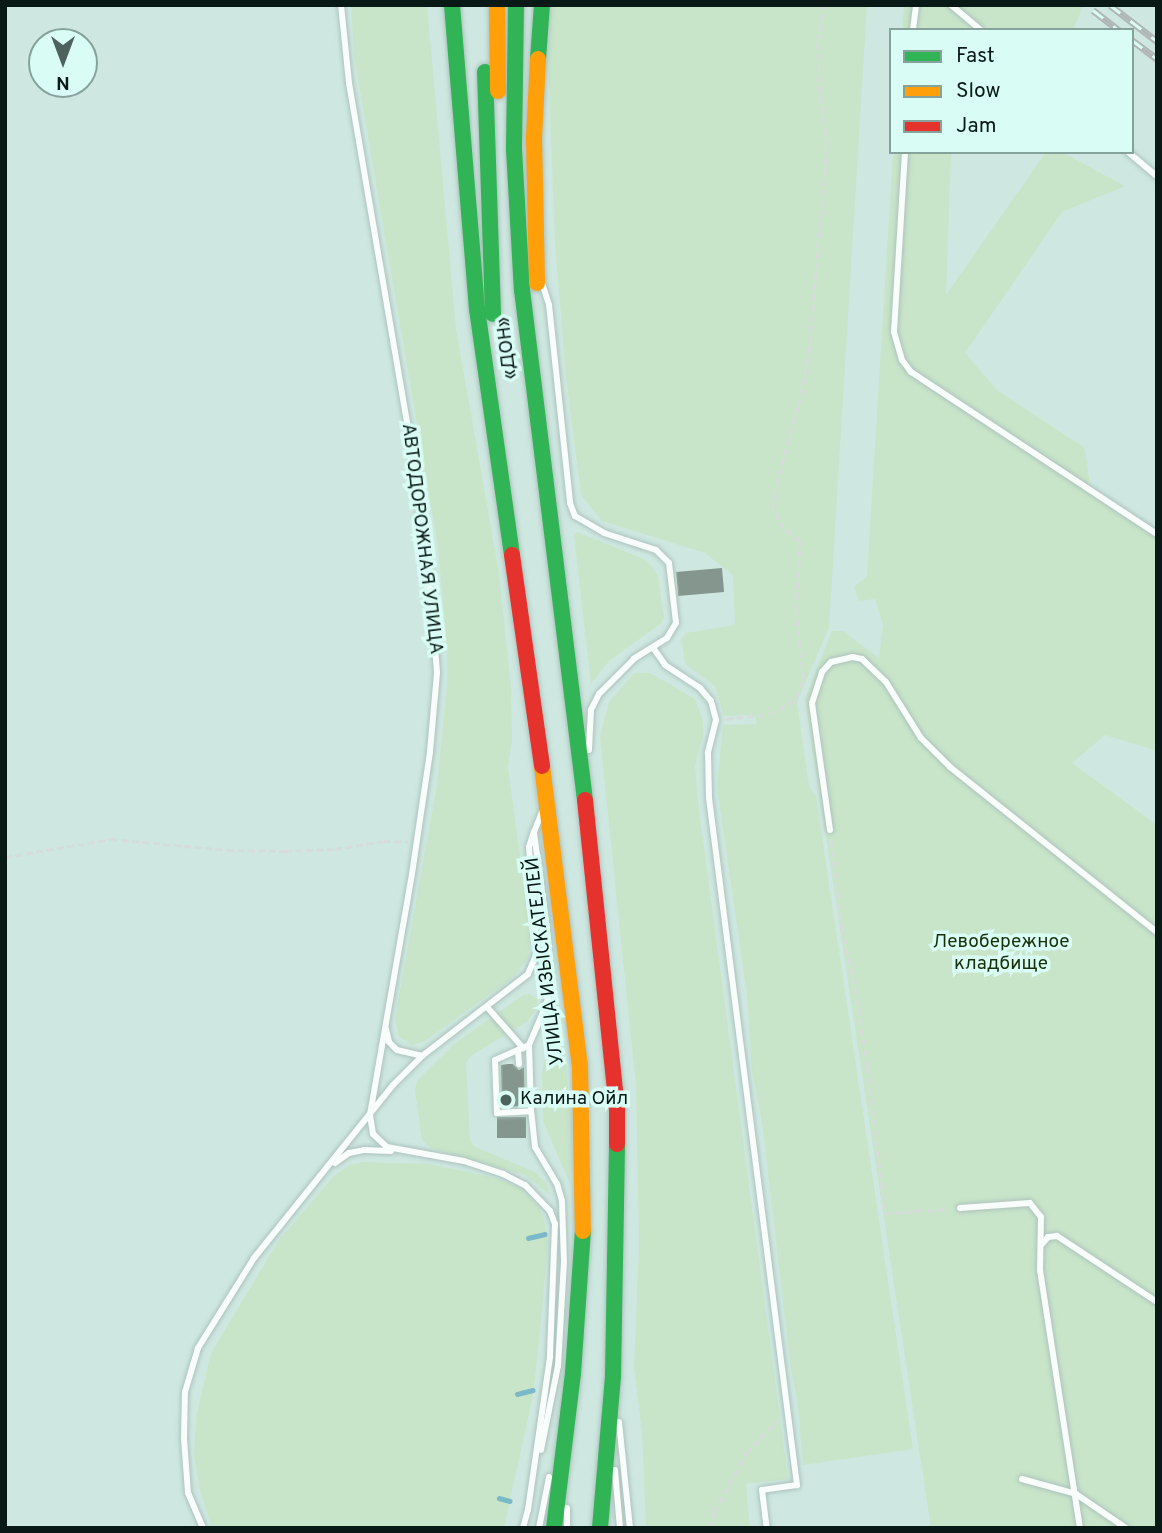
<!DOCTYPE html>
<html>
<head>
<meta charset="utf-8">
<style>
	body { margin:0 }
	#map { position:relative; width:1162px; height:1533px; overflow:hidden; background:#cee8e1; font-family:Overpass,sans-serif }
	div>[style] { position:absolute }
	.green>* { inset:0; background:#c8e5c9 }
	.stream>* { height:4.5px; margin:-2.25px; padding:0 2.25px; transform-origin:2.25px; border-radius:2.25px; background:#7bb8c8 }
	.building>* { inset:0; background:#84968e; transform-origin:0 0 }
	.path>* { height:2.5px; margin-top:-1.25px; transform-origin:0; background:repeating-linear-gradient(90deg,#d5dcda 0 7px,transparent 0 10.5px) }
	.roads { filter:drop-shadow(0 0 2px #aec2bd) drop-shadow(0 0 2px #aec2bd) }
	.lane>* { height:6px; margin:-3px; padding:0 3px; transform-origin:3px; border-radius:3px; background:#f8fcfa }
	.fast>* { height:16px; margin:-8px; padding:0 8px; transform-origin:8px; border-radius:8px; background:#30b455 }
	.slow>* { height:16px; margin:-8px; padding:0 8px; transform-origin:8px; border-radius:8px; background:#ff9f0a }
	.jam>* { height:16px; margin:-8px; padding:0 8px; transform-origin:8px; border-radius:8px; background:#e5322d }
	.rail>* { height:7px; margin-top:-3.5px; transform-origin:0; background:repeating-linear-gradient(90deg,#d9fdf4 0 13px,#b0b6b5 0 26px); box-sizing:border-box; border-block:2px solid #b0b6b5 }
	.dots>* { width:19px; height:19px; translate:-50% -50%; box-sizing:border-box; border:4px solid #d9fdf4; border-radius:50% }
	span { translate:-50% -50%; white-space:nowrap; text-align:center; line-height:1.15; -webkit-text-stroke:7px #d9fdf4; paint-order:stroke }
	.street-label { font-size:19px; color:#081916 }
	.park-label { font-size:19px; color:#19310a }
	.poi-label { font-size:19px; color:#081916 }
	.left { translate:0 -50%; text-align:left }
	.frame { position:absolute; inset:0; border:7px solid #081916; pointer-events:none }
	.legend { position:absolute; left:889px; top:28px; width:245px; height:126px; box-sizing:border-box; background:#d9fdf4; border:2px solid #85a29b; margin:0; padding:9px 12px; list-style:none; font-size:21px; color:#081916 }
	.legend li { display:flex; align-items:center; gap:14px; height:35px }
	.legend b { width:35px; border:2px solid #85a29b }
	.north { position:absolute; left:28px; top:28px; width:70px; height:70px; box-sizing:border-box; background:#d9fdf4; border:2px solid #85a29b; border-radius:50%; rotate:180deg; font-size:19px; font-weight:700; line-height:28px; text-align:center; color:#081916 }
	.north::after { content:''; display:block; margin:auto; width:24px; height:32px; background:#4d615d; clip-path:polygon(50% 0,100% 100%,50% 72%,0 100%) }
</style>
</head>
<body>
<div id="map">
	<div class="green">
		<div style="clip-path:polygon(351px 5px,427px 5px,456px 329px,499px 573px,511px 687px,512px 741px,508px 767px,531px 939px,528px 958px,513px 977px,425px 1041px,412px 1045px,399px 1037px,395px 1019px,437px 785px,447px 685px,447px 647px,438px 547px,354px 55px)"></div>
		<div style="clip-path:polygon(551px 5px,867px 5px,829px 628px,797px 702px,809px 787px,816px 796px,913px 1449px,803px 1465px,798px 1405px,791px 1369px,762px 1122px,752px 1071px,747px 996px,717px 787px,723px 725px,757px 724px,755px 715px,724px 716px,715px 686px,685px 664px,681px 639px,686px 633px,735px 625px,733px 575px,705px 553px,602px 521px,581px 495px,566px 377px,555px 244px,548px 60px)"></div>
		<div style="clip-path:polygon(904px 5px,1084px 5px,1074px 27px,1078px 30px,902px 30px)"></div>
		<div style="clip-path:polygon(893px 152px,951px 152px,946px 295px,1046px 152px,1062px 152px,1125px 186px,1062px 212px,965px 353px,998px 391px,1085px 448px,1091px 495px,1157px 537px,1157px 751px,1105px 735px,1072px 763px,1157px 825px,1157px 1528px,931px 1528px,805px 699px,832px 631px,843px 631px,879px 658px,883px 624px,875px 599px,859px 601px,854px 587px,867px 576px)"></div>
		<div style="clip-path:polygon(577px 532px,644px 559px,652px 567px,658px 576px,664px 618px,660px 624px,609px 661px,591px 684px,574px 536px)"></div>
		<div style="clip-path:polygon(634px 673px,650px 673px,695px 699px,703px 721px,703px 736px,695px 766px,698px 802px,788px 1479px,746px 1484px,750px 1528px,646px 1528px,642px 1432px,634px 1368px,639px 1246px,636px 1085px,600px 737px,609px 702px)"></div>
		<div style="clip-path:polygon(523px 995px,530px 994px,537px 999px,537px 1007px,528px 1021px,472px 1055px,466px 1063px,470px 1141px,475px 1147px,535px 1172px,547px 1184px,550px 1195px,525px 1175px,431px 1148px,422px 1140px,415px 1090px,417px 1081px,454px 1044px)"></div>
		<div style="clip-path:polygon(559px 1002px,572px 1125px,570px 1184px,543px 1121px,542px 1073px,556px 1003px)"></div>
		<div style="clip-path:polygon(362px 1162px,429px 1164px,496px 1178px,522px 1189px,539px 1208px,544px 1220px,548px 1242px,539px 1343px,533px 1395px,504px 1528px,212px 1528px,201px 1494px,194px 1456px,196px 1418px,211px 1353px,279px 1240px,335px 1175px,350px 1165px)"></div>
	</div>
	<div class="stream">
		<div style="left:528px;top:1238px;width:17px;rotate:-13deg"></div>
		<div style="left:517px;top:1394px;width:16px;rotate:-14deg"></div>
		<div style="left:499px;top:1498px;width:11px;rotate:15deg"></div>
	</div>
	<div class="building">
		<div style="left:722px;top:568px;width:24px;height:46px;rotate:85deg"></div>
		<div style="clip-path:polygon(508px 1064px,513px 1064px,519px 1070px,524px 1067px,525px 1106px,502px 1107px,501px 1065px)"></div>
		<div style="left:526px;top:1117px;width:21px;height:29px;rotate:90deg"></div>
	</div>
	<div class="path">
		<div style="left:726px;top:719px;width:44px;rotate:-6.5deg"></div>
		<div style="left:770px;top:714px;width:21px;rotate:-28deg"></div>
		<div style="left:789px;top:704px;width:10px;rotate:-37deg"></div>
		<div style="left:797px;top:698px;width:20px;rotate:-72deg"></div>
		<div style="left:803px;top:679px;width:69px;rotate:-95.8deg"></div>
		<div style="left:796px;top:610px;width:69px;rotate:-86.7deg"></div>
		<div style="left:800px;top:541px;width:20px;rotate:-143deg"></div>
		<div style="left:784px;top:529px;width:22px;rotate:-120deg"></div>
		<div style="left:773px;top:510px;width:15px;rotate:-90deg"></div>
		<div style="left:773px;top:495px;width:92px;rotate:-74.3deg"></div>
		<div style="left:798px;top:406px;width:54px;rotate:-78.3deg"></div>
		<div style="left:809px;top:353px;width:209px;rotate:-85.1deg"></div>
		<div style="left:827px;top:145px;width:54px;rotate:-98.6deg"></div>
		<div style="left:819px;top:92px;width:51px;rotate:-91.1deg"></div>
		<div style="left:818px;top:41px;width:36px;rotate:-81deg"></div>
		<div style="left:831px;top:840px;width:88px;rotate:82.8deg"></div>
		<div style="left:842px;top:927px;width:51px;rotate:77.6deg"></div>
		<div style="left:853px;top:977px;width:91px;rotate:80.5deg"></div>
		<div style="left:868px;top:1067px;width:147px;rotate:83.4deg"></div>
		<div style="left:885px;top:1213px;width:64px;rotate:-3.6deg"></div>
		<div style="left:5px;top:857px;width:108px;rotate:-9.6deg"></div>
		<div style="left:111px;top:839px;width:117px;rotate:5.4deg"></div>
		<div style="left:227px;top:850px;width:58px;rotate:1deg"></div>
		<div style="left:285px;top:851px;width:50px;rotate:-2.3deg"></div>
		<div style="left:335px;top:849px;width:50px;rotate:-9.3deg"></div>
		<div style="left:384px;top:841px;width:24px;rotate:2deg"></div>
		<div style="left:710px;top:1528px;width:16px;rotate:-76deg"></div>
		<div style="left:714px;top:1512px;width:67px;rotate:-61.5deg"></div>
		<div style="left:746px;top:1453px;width:46px;rotate:-45.9deg"></div>
	</div>
	<div class="roads">
		<div class="lane">
			<div style="left:341px;top:5px;width:78px;rotate:84.1deg"></div>
			<div style="left:349px;top:83px;width:350px;rotate:80.3deg"></div>
			<div style="left:408px;top:428px;width:140px;rotate:81.8deg"></div>
			<div style="left:428px;top:567px;width:106px;rotate:85.1deg"></div>
			<div style="left:437px;top:673px;width:79px;rotate:95.1deg"></div>
			<div style="left:430px;top:752px;width:123px;rotate:98.4deg"></div>
			<div style="left:412px;top:874px;width:245px;rotate:99.9deg"></div>
			<div style="left:370px;top:1115px;width:19px;rotate:81deg"></div>
			<div style="left:373px;top:1134px;width:19px;rotate:43deg"></div>
			<div style="left:387px;top:1147px;width:78px;rotate:10.3deg"></div>
			<div style="left:464px;top:1161px;width:41px;rotate:18.4deg"></div>
			<div style="left:503px;top:1174px;width:25px;rotate:27deg"></div>
			<div style="left:525px;top:1185px;width:36px;rotate:46deg"></div>
			<div style="left:550px;top:1211px;width:14px;rotate:69deg"></div>
			<div style="left:555px;top:1224px;width:133px;rotate:92.2deg"></div>
			<div style="left:550px;top:1357px;width:155px;rotate:98.2deg"></div>
			<div style="left:951px;top:5px;width:39px;rotate:40deg"></div>
			<div style="left:913px;top:30px;width:25px;rotate:-83deg"></div>
			<div style="left:905px;top:152px;width:180px;rotate:93.5deg"></div>
			<div style="left:894px;top:332px;width:29px;rotate:74deg"></div>
			<div style="left:902px;top:360px;width:15px;rotate:53deg"></div>
			<div style="left:911px;top:372px;width:295px;rotate:33.4deg"></div>
			<div style="left:1128px;top:152px;width:38px;rotate:40deg"></div>
			<div style="left:542px;top:283px;width:23px;rotate:72deg"></div>
			<div style="left:549px;top:305px;width:199px;rotate:83.9deg"></div>
			<div style="left:570px;top:503px;width:14px;rotate:69deg"></div>
			<div style="left:575px;top:516px;width:34px;rotate:30deg"></div>
			<div style="left:604px;top:533px;width:55px;rotate:18.1deg"></div>
			<div style="left:656px;top:550px;width:18px;rotate:45deg"></div>
			<div style="left:669px;top:563px;width:60px;rotate:83.3deg"></div>
			<div style="left:676px;top:623px;width:17px;rotate:121deg"></div>
			<div style="left:667px;top:638px;width:39px;rotate:148deg"></div>
			<div style="left:634px;top:659px;width:49px;rotate:135deg"></div>
			<div style="left:599px;top:694px;width:18px;rotate:117deg"></div>
			<div style="left:591px;top:710px;width:40px;rotate:92.9deg"></div>
			<div style="left:654px;top:649px;width:19px;rotate:55deg"></div>
			<div style="left:665px;top:665px;width:42px;rotate:33.3deg"></div>
			<div style="left:700px;top:688px;width:17px;rotate:50deg"></div>
			<div style="left:711px;top:701px;width:20px;rotate:75deg"></div>
			<div style="left:716px;top:720px;width:34px;rotate:104deg"></div>
			<div style="left:708px;top:753px;width:45px;rotate:88.7deg"></div>
			<div style="left:709px;top:798px;width:693px;rotate:82.7deg"></div>
			<div style="left:797px;top:1485px;width:35px;rotate:172deg"></div>
			<div style="left:762px;top:1490px;width:38px;rotate:83deg"></div>
			<div style="left:830px;top:830px;width:128px;rotate:-98.1deg"></div>
			<div style="left:812px;top:703px;width:33px;rotate:-72deg"></div>
			<div style="left:822px;top:672px;width:13px;rotate:-48deg"></div>
			<div style="left:831px;top:662px;width:22px;rotate:-13deg"></div>
			<div style="left:852px;top:657px;width:10px;rotate:11deg"></div>
			<div style="left:862px;top:659px;width:33px;rotate:44deg"></div>
			<div style="left:886px;top:682px;width:66px;rotate:58deg"></div>
			<div style="left:921px;top:738px;width:41px;rotate:45deg"></div>
			<div style="left:950px;top:767px;width:265px;rotate:38.6deg"></div>
			<div style="left:487px;top:1007px;width:55px;rotate:48.7deg"></div>
			<div style="left:386px;top:1029px;width:13px;rotate:77deg"></div>
			<div style="left:389px;top:1042px;width:11px;rotate:45deg"></div>
			<div style="left:397px;top:1050px;width:26px;rotate:13deg"></div>
			<div style="left:529px;top:1045px;width:37px;rotate:156deg"></div>
			<div style="left:495px;top:1060px;width:53px;rotate:87.8deg"></div>
			<div style="left:497px;top:1113px;width:34px;rotate:-3deg"></div>
			<div style="left:518px;top:1050px;width:14px;rotate:86deg"></div>
			<div style="left:335px;top:1163px;width:17px;rotate:-36deg"></div>
			<div style="left:349px;top:1153px;width:15px;rotate:-11deg"></div>
			<div style="left:364px;top:1150px;width:27px;rotate:2deg"></div>
			<div style="left:960px;top:1208px;width:70px;rotate:-4.1deg"></div>
			<div style="left:1030px;top:1203px;width:18px;rotate:52deg"></div>
			<div style="left:1041px;top:1217px;width:53px;rotate:91.1deg"></div>
			<div style="left:1040px;top:1270px;width:261px;rotate:81.2deg"></div>
			<div style="left:1042px;top:1244px;width:9px;rotate:-49deg"></div>
			<div style="left:1048px;top:1237px;width:9px;rotate:-6deg"></div>
			<div style="left:1057px;top:1236px;width:120px;rotate:33.4deg"></div>
			<div style="left:619px;top:1422px;width:107px;rotate:84.1deg"></div>
			<div style="left:541px;top:1450px;width:86px;rotate:-78.6deg"></div>
			<div style="left:558px;top:1366px;width:104px;rotate:-86.7deg"></div>
			<div style="left:564px;top:1262px;width:61px;rotate:-91.9deg"></div>
			<div style="left:562px;top:1201px;width:18px;rotate:-106deg"></div>
			<div style="left:557px;top:1184px;width:43px;rotate:-120.7deg"></div>
			<div style="left:535px;top:1147px;width:36px;rotate:-96deg"></div>
			<div style="left:531px;top:1111px;width:66px;rotate:-91.7deg"></div>
			<div style="left:529px;top:1045px;width:46px;rotate:-66.8deg"></div>
			<div style="left:547px;top:1003px;width:20px;rotate:-81deg"></div>
			<div style="left:550px;top:983px;width:53px;rotate:-93.2deg"></div>
			<div style="left:547px;top:930px;width:99px;rotate:-97.6deg"></div>
			<div style="left:534px;top:832px;width:22px;rotate:-68deg"></div>
			<div style="left:615px;top:1470px;width:58px;rotate:85.1deg"></div>
			<div style="left:1022px;top:1479px;width:56px;rotate:15.5deg"></div>
			<div style="left:1076px;top:1494px;width:60px;rotate:34.2deg"></div>
			<div style="left:203px;top:1528px;width:38px;rotate:-113deg"></div>
			<div style="left:188px;top:1493px;width:55px;rotate:-94.2deg"></div>
			<div style="left:184px;top:1438px;width:46px;rotate:-88.8deg"></div>
			<div style="left:185px;top:1392px;width:46px;rotate:-73.5deg"></div>
			<div style="left:198px;top:1348px;width:106px;rotate:-58.1deg"></div>
			<div style="left:254px;top:1258px;width:222px;rotate:-51.2deg"></div>
			<div style="left:393px;top:1085px;width:41px;rotate:-45deg"></div>
			<div style="left:422px;top:1056px;width:134px;rotate:-37.7deg"></div>
			<div style="left:528px;top:974px;width:23px;rotate:-67deg"></div>
			<div style="left:537px;top:953px;width:106px;rotate:-94.3deg"></div>
			<div style="left:529px;top:847px;width:16px;rotate:-72deg"></div>
			<div style="left:523px;top:1528px;width:20px;rotate:-75deg"></div>
			<div style="left:539px;top:1528px;width:52px;rotate:-78.9deg"></div>
			<div style="left:567px;top:1528px;width:20px;rotate:-90deg"></div>
		</div>
		<div class="fast">
			<div style="left:452px;top:5px;width:305px;rotate:85.3deg"></div>
			<div style="left:477px;top:309px;width:248px;rotate:81.9deg"></div>
			<div style="left:516px;top:5px;width:144px;rotate:90.8deg"></div>
			<div style="left:514px;top:149px;width:141px;rotate:86.8deg"></div>
			<div style="left:522px;top:290px;width:514px;rotate:82.96deg"></div>
			<div style="left:538px;top:59px;width:54px;rotate:-85.8deg"></div>
			<div style="left:485px;top:72px;width:242px;rotate:88.1deg"></div>
			<div style="left:554px;top:1528px;width:156px;rotate:-83deg"></div>
			<div style="left:573px;top:1373px;width:142px;rotate:-86deg"></div>
			<div style="left:600px;top:1528px;width:153px;rotate:-85.1deg"></div>
			<div style="left:613px;top:1376px;width:232px;rotate:-89deg"></div>
		</div>
		<div class="slow">
			<div style="left:497px;top:5px;width:86px;rotate:89.3deg"></div>
			<div style="left:534px;top:138px;width:79px;rotate:-87.1deg"></div>
			<div style="left:534px;top:138px;width:145px;rotate:88.8deg"></div>
			<div style="left:542px;top:766px;width:302px;rotate:82.8deg"></div>
			<div style="left:580px;top:1066px;width:165px;rotate:89deg"></div>
		</div>
		<div class="jam">
			<div style="left:512px;top:555px;width:213px;rotate:81.9deg"></div>
			<div style="left:585px;top:800px;width:311px;rotate:84.1deg"></div>
			<div style="left:617px;top:1109px;width:35px;rotate:90deg"></div>
		</div>
	</div>
	<div class="rail">
		<div style="left:1110px;top:5px;width:59px;rotate:37.5deg"></div>
		<div style="left:1093px;top:10px;width:33px;rotate:38deg"></div>
		<div style="left:1132px;top:40px;width:31px;rotate:37deg"></div>
	</div>
	<div class="dots">
		<div style="left:506px;top:1100px;background:#4d615d"></div>
	</div>
	<div class="street-label">
		<span style="left:508px;top:348px;rotate:-97deg">«ДОН»</span>
		<span style="left:421px;top:539px;rotate:83deg">АВТОДОРОЖНАЯ УЛИЦА</span>
		<span style="left:546px;top:961px;rotate:-97deg">УЛИЦА ИЗЫСКАТЕЛЕЙ</span>
	</div>
	<div class="park-label">
		<span style="left:1001px;top:954px">Левобережное<br>кладбище</span>
	</div>
	<div class="poi-label">
		<span class="left" style="left:520px;top:1100px">Калина Ойл</span>
	</div>
	<div class="frame"></div>
	<ul class="legend">
	<li><b style="height:9px;background:#30b455"></b>Fast</li>
	<li><b style="height:9px;background:#ff9f0a"></b>Slow</li>
	<li><b style="height:9px;background:#e5322d"></b>Jam</li>
	</ul>
	<div class="north">N</div>
</div>
</body>
</html>
